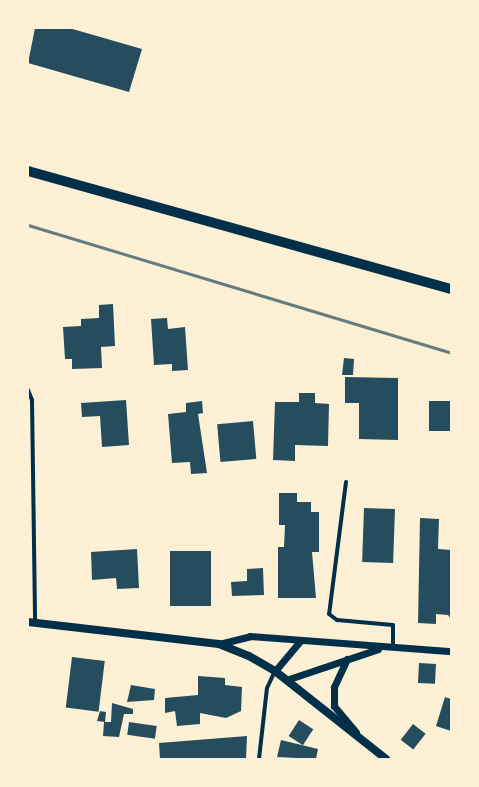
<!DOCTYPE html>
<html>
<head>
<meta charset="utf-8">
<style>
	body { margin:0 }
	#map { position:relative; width:479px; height:787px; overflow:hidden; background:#fdf0d5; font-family:"Open Sans",sans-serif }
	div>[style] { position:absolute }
	.building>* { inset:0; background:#264d5e; transform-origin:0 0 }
	.minor>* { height:4px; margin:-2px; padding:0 2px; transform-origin:2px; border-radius:2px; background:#003049 }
	.tertiary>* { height:7px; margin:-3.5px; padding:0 3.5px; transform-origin:3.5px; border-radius:3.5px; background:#003049 }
	.secondary>* { height:8px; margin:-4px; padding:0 4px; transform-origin:4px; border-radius:4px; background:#003049 }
	.primary>* { height:10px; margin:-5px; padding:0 5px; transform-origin:5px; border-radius:5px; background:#003049 }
	.rail>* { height:3px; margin:-1.5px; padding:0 1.5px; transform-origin:1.5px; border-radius:1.5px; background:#657d81 }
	span { translate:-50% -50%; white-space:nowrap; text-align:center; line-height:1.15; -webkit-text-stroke:4px #fdf0d5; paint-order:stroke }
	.frame { position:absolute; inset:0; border:29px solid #fdf0d5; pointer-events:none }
</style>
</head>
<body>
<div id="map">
	<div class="building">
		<div style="clip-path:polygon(35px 28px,69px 28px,142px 49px,129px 92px,28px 63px)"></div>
		<div style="clip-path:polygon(113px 304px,115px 346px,101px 347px,102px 368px,72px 369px,72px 359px,65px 359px,63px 327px,81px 326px,81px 319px,99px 318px,99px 305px)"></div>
		<div style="clip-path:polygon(167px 318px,168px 329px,185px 327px,188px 370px,172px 371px,172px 364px,154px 365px,151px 319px)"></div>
		<div style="clip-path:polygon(344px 358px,354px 359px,353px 375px,342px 375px)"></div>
		<div style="clip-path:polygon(345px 377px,398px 378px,398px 440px,359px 439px,359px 403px,345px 403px)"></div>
		<div style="clip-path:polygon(299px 393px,315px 393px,315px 403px,329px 404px,328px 446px,295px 445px,295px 461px,273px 460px,275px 402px,299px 402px)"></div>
		<div style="clip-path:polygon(126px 400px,129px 445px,102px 447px,100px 416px,82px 417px,81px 403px)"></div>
		<div style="clip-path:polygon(202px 401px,203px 413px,198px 414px,207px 473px,191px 474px,190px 462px,172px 463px,168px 414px,186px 412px,186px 403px)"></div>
		<div style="left:429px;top:401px;width:22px;height:30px"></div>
		<div style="left:253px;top:421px;width:38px;height:36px;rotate:85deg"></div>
		<div style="clip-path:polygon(279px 493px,297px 493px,297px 502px,311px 502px,311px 512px,319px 512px,319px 552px,312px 552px,316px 598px,278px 598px,278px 547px,284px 547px,285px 525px,279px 525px)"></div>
		<div style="left:364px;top:508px;width:31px;height:54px;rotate:2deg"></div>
		<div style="clip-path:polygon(420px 518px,439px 519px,438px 549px,451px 550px,451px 619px,448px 615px,436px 614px,436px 624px,418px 623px)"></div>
		<div style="clip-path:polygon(137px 549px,139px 588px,117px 589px,116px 578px,92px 580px,91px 552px)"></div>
		<div style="left:211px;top:551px;width:55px;height:41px;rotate:90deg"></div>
		<div style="clip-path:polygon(263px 568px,264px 595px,232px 596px,231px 582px,247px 581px,247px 569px)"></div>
		<div style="left:72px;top:657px;width:33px;height:51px;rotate:7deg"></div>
		<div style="left:419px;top:663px;width:17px;height:20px;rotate:3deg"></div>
		<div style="clip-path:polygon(198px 676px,225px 678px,225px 685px,242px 687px,241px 711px,226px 718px,200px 713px,200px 724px,177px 726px,175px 711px,165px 713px,165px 698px,198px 695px)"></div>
		<div style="clip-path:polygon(131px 685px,155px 689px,154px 700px,127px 702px)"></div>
		<div style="clip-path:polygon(445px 697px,451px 699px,451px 731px,436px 726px)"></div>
		<div style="clip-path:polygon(112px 703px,133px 709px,133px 714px,124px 714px,119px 737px,103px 736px,104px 722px,111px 722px)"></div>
		<div style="clip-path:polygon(100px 711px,106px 712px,105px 722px,97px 721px)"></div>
		<div style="left:299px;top:720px;width:17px;height:19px;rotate:33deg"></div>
		<div style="left:129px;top:722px;width:28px;height:13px;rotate:8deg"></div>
		<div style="left:413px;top:724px;width:16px;height:20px;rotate:38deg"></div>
		<div style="clip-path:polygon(247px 736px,246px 759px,160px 759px,159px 743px)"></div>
		<div style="clip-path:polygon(281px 740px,318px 749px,316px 759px,277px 757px)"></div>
	</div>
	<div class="minor">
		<div style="left:28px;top:390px;width:11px;rotate:68deg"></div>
		<div style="left:32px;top:400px;width:223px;rotate:89.2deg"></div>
		<div style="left:346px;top:482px;width:133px;rotate:97.3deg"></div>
		<div style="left:329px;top:614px;width:10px;rotate:37deg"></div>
		<div style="left:337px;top:620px;width:56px;rotate:5.1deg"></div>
		<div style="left:393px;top:625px;width:22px;rotate:90deg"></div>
		<div style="left:259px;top:759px;width:71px;rotate:-83.6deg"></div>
		<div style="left:267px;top:688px;width:19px;rotate:-65deg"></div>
	</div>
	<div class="tertiary">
		<div style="left:219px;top:644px;width:32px;rotate:-14deg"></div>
		<div style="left:250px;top:636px;width:202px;rotate:4.3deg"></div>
		<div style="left:347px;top:659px;width:31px;rotate:115deg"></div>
		<div style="left:334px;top:687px;width:19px;rotate:90deg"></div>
		<div style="left:334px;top:706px;width:34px;rotate:50deg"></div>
		<div style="left:275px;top:671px;width:40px;rotate:-50deg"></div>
		<div style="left:286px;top:680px;width:97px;rotate:-18.6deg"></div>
	</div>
	<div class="secondary">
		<div style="left:28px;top:622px;width:192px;rotate:6.6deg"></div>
		<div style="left:219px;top:644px;width:32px;rotate:22deg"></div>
		<div style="left:249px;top:656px;width:30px;rotate:30deg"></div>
		<div style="left:275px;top:671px;width:142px;rotate:38.4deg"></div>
	</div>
	<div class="primary">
		<div style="left:28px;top:171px;width:439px;rotate:15.6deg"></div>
	</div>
	<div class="rail">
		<div style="left:28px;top:225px;width:442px;rotate:16.8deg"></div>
	</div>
	<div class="frame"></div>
</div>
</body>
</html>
